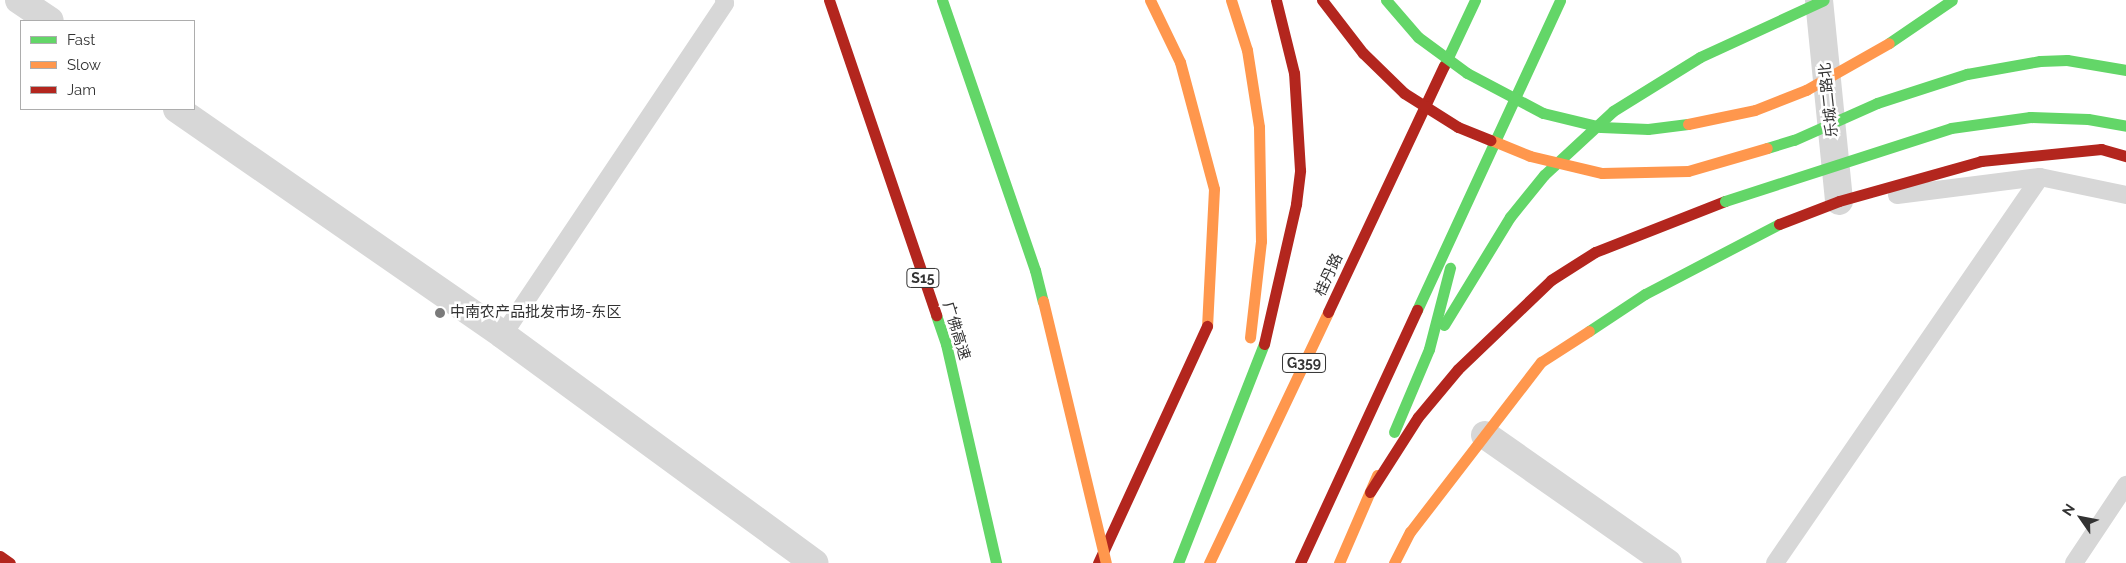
<!DOCTYPE html>
<html>
<head>
<meta charset="utf-8">
<style>
	body { margin:0 }
	#map { position:relative; width:2126px; height:563px; overflow:hidden; background:#fff; font-family:Raleway,"Noto Sans SC",sans-serif }
	div>[style] { position:absolute }
	.lane>* { height:18px; margin:-9px; padding:0 9px; transform-origin:9px; border-radius:9px; background:#d7d7d7 }
	.street>* { height:28px; margin:-14px; padding:0 14px; transform-origin:14px; border-radius:14px; background:#d7d7d7 }
	.fast>* { height:11px; margin:-5.5px; padding:0 5.5px; transform-origin:5.5px; border-radius:5.5px; background:#63d668 }
	.slow>* { height:11px; margin:-5.5px; padding:0 5.5px; transform-origin:5.5px; border-radius:5.5px; background:#ff974d }
	.jam>* { height:11px; margin:-5.5px; padding:0 5.5px; transform-origin:5.5px; border-radius:5.5px; background:#b3261e }
	.fast-bridge>* { height:11px; margin:-5.5px; padding:0 5.5px; transform-origin:5.5px; border-radius:5.5px; background:#63d668 }
	.slow-bridge>* { height:11px; margin:-5.5px; padding:0 5.5px; transform-origin:5.5px; border-radius:5.5px; background:#ff974d }
	.jam-bridge>* { height:11px; margin:-5.5px; padding:0 5.5px; transform-origin:5.5px; border-radius:5.5px; background:#b3261e }
	.dots>* { width:14px; height:14px; translate:-50% -50%; box-sizing:border-box; border:2px solid #fff; border-radius:50% }
	span { translate:-50% -50%; white-space:nowrap; text-align:center; line-height:1.15; -webkit-text-stroke:5px #fff; paint-order:stroke }
	.shield-label span { padding:1px 4px; background:#fff; border:1px solid; border-radius:4px; -webkit-text-stroke-width:0 }
	.shield-label { font-size:14px; color:#333; font-weight:700 }
	.street-label { font-size:15px; color:#333 }
	.poi-label { font-size:15px; color:#333 }
	.left { translate:0 -50%; text-align:left }
	.legend { position:absolute; left:20px; top:20px; width:175px; height:90px; box-sizing:border-box; background:#fff; border:1px solid #adadad; margin:0; padding:6px 9px; list-style:none; font-size:15px; color:#333 }
	.legend li { display:flex; align-items:center; gap:10px; height:25px }
	.legend b { width:25px; border:1px solid #adadad }
	.north { position:absolute; left:2056px; top:493px; width:50px; height:50px; -webkit-text-stroke:4px #fff; paint-order:stroke; rotate:303deg; font-size:14px; font-weight:700; line-height:20px; text-align:center; color:#333 }
	.north::after { content:''; display:block; margin:auto; width:18px; height:22px; background:#333; clip-path:polygon(50% 0,100% 100%,50% 72%,0 100%) }
</style>
</head>
<body>
<div id="map">
	<div class="lane">
		<div style="left:1897px;top:195px;width:144px;rotate:-7.2deg"></div>
		<div style="left:2040px;top:177px;width:88px;rotate:11.8deg"></div>
		<div style="left:503px;top:335px;width:399px;rotate:-56.2deg"></div>
		<div style="left:725px;top:3px;width:3px;rotate:-108deg"></div>
		<div style="left:1775px;top:563px;width:468px;rotate:-55.5deg"></div>
		<div style="left:2074px;top:563px;width:94px;rotate:-56.3deg"></div>
	</div>
	<div class="street">
		<div style="left:19px;top:0;width:37px;rotate:34deg"></div>
		<div style="left:1819px;top:0;width:202px;rotate:84.3deg"></div>
		<div style="left:177px;top:109px;width:397px;rotate:34.7deg"></div>
		<div style="left:503px;top:335px;width:386px;rotate:36.2deg"></div>
		<div style="left:1485px;top:435px;width:223px;rotate:35deg"></div>
	</div>
	<div class="fast">
		<div style="left:1444px;top:66px;width:73px;rotate:-64.8deg"></div>
		<div style="left:1417px;top:310px;width:341px;rotate:-65.2deg"></div>
		<div style="left:936px;top:315px;width:31px;rotate:71deg"></div>
		<div style="left:946px;top:344px;width:225px;rotate:77.1deg"></div>
		<div style="left:1444px;top:325px;width:127px;rotate:-58.6deg"></div>
		<div style="left:1589px;top:331px;width:67px;rotate:-33.5deg"></div>
		<div style="left:1645px;top:294px;width:151px;rotate:-27.6deg"></div>
		<div style="left:1394px;top:432px;width:90px;rotate:-67.1deg"></div>
		<div style="left:1429px;top:349px;width:84px;rotate:-75.5deg"></div>
		<div style="left:1178px;top:563px;width:235px;rotate:-68.6deg"></div>
	</div>
	<div class="slow">
		<div style="left:1150px;top:0;width:69px;rotate:64.2deg"></div>
		<div style="left:1180px;top:62px;width:131px;rotate:75deg"></div>
		<div style="left:1214px;top:189px;width:137px;rotate:92.9deg"></div>
		<div style="left:1231px;top:0;width:52px;rotate:72.3deg"></div>
		<div style="left:1247px;top:50px;width:78px;rotate:81.1deg"></div>
		<div style="left:1259px;top:127px;width:114px;rotate:89deg"></div>
		<div style="left:1261px;top:241px;width:97px;rotate:96.5deg"></div>
		<div style="left:1209px;top:563px;width:278px;rotate:-64.6deg"></div>
		<div style="left:1339px;top:563px;width:96px;rotate:-66.6deg"></div>
		<div style="left:1394px;top:563px;width:35px;rotate:-63deg"></div>
		<div style="left:1410px;top:532px;width:215px;rotate:-52.4deg"></div>
		<div style="left:1541px;top:362px;width:57px;rotate:-32.9deg"></div>
	</div>
	<div class="jam">
		<div style="left:829px;top:0;width:333px;rotate:71.2deg"></div>
		<div style="left:1779px;top:224px;width:64px;rotate:-21deg"></div>
		<div style="left:1839px;top:201px;width:148px;rotate:-15.7deg"></div>
		<div style="left:1981px;top:161px;width:121px;rotate:-5.7deg"></div>
		<div style="left:2101px;top:149px;width:26px;rotate:16deg"></div>
		<div style="left:1328px;top:312px;width:272px;rotate:-64.8deg"></div>
		<div style="left:1264px;top:344px;width:144px;rotate:-77.1deg"></div>
		<div style="left:1296px;top:204px;width:34px;rotate:-83deg"></div>
		<div style="left:1300px;top:170px;width:97px;rotate:-93.5deg"></div>
		<div style="left:1294px;top:73px;width:75px;rotate:-103.9deg"></div>
		<div style="left:1370px;top:492px;width:89px;rotate:-57.4deg"></div>
		<div style="left:1418px;top:417px;width:62px;rotate:-50.2deg"></div>
		<div style="left:1458px;top:369px;width:129px;rotate:-43.7deg"></div>
		<div style="left:1551px;top:280px;width:52px;rotate:-32.5deg"></div>
		<div style="left:1595px;top:252px;width:140px;rotate:-21.4deg"></div>
		<div style="left:0;top:556px;width:12px;rotate:35deg"></div>
		<div style="left:1098px;top:563px;width:261px;rotate:-65.3deg"></div>
		<div style="left:1300px;top:563px;width:279px;rotate:-65.2deg"></div>
	</div>
	<div class="fast-bridge">
		<div style="left:942px;top:0;width:286px;rotate:71deg"></div>
		<div style="left:1035px;top:270px;width:32px;rotate:76deg"></div>
		<div style="left:1386px;top:0;width:49px;rotate:49.1deg"></div>
		<div style="left:1418px;top:37px;width:61px;rotate:36.3deg"></div>
		<div style="left:1467px;top:73px;width:86px;rotate:27.8deg"></div>
		<div style="left:1543px;top:113px;width:60px;rotate:13.6deg"></div>
		<div style="left:1601px;top:127px;width:47px;rotate:2.4deg"></div>
		<div style="left:1648px;top:129px;width:40px;rotate:-7.1deg"></div>
		<div style="left:1889px;top:43px;width:76px;rotate:-34.3deg"></div>
		<div style="left:1767px;top:148px;width:28px;rotate:-17deg"></div>
		<div style="left:1794px;top:140px;width:91px;rotate:-24deg"></div>
		<div style="left:1877px;top:103px;width:95px;rotate:-17.9deg"></div>
		<div style="left:1967px;top:74px;width:74px;rotate:-10.1deg"></div>
		<div style="left:2040px;top:61px;width:27px;rotate:-2deg"></div>
		<div style="left:2067px;top:60px;width:60px;rotate:9.6deg"></div>
		<div style="left:1725px;top:201px;width:237px;rotate:-17.9deg"></div>
		<div style="left:1951px;top:128px;width:80px;rotate:-7.9deg"></div>
		<div style="left:2030px;top:117px;width:58px;rotate:2deg"></div>
		<div style="left:2088px;top:119px;width:39px;rotate:10deg"></div>
		<div style="left:1510px;top:217px;width:54px;rotate:-51deg"></div>
		<div style="left:1544px;top:175px;width:94px;rotate:-42.8deg"></div>
		<div style="left:1613px;top:111px;width:102px;rotate:-31.8deg"></div>
		<div style="left:1700px;top:57px;width:136px;rotate:-24.7deg"></div>
	</div>
	<div class="slow-bridge">
		<div style="left:1688px;top:124px;width:68px;rotate:-11.8deg"></div>
		<div style="left:1755px;top:110px;width:55px;rotate:-21.4deg"></div>
		<div style="left:1806px;top:90px;width:95px;rotate:-29.5deg"></div>
		<div style="left:1491px;top:140px;width:42px;rotate:22.3deg"></div>
		<div style="left:1530px;top:156px;width:74px;rotate:13.3deg"></div>
		<div style="left:1602px;top:173px;width:86px;rotate:-1.3deg"></div>
		<div style="left:1688px;top:171px;width:82px;rotate:-16.2deg"></div>
		<div style="left:1043px;top:301px;width:269px;rotate:76.5deg"></div>
	</div>
	<div class="jam-bridge">
		<div style="left:1322px;top:0;width:67px;rotate:52.3deg"></div>
		<div style="left:1363px;top:53px;width:57px;rotate:44.3deg"></div>
		<div style="left:1404px;top:93px;width:64px;rotate:32.2deg"></div>
		<div style="left:1458px;top:127px;width:35px;rotate:22deg"></div>
	</div>
	<div class="dots">
		<div style="left:440px;top:313px;background:#7a7a7a"></div>
	</div>
	<div class="shield-label">
		<span style="left:923px;top:278px">S15</span>
		<span style="left:1304px;top:363px">G359</span>
	</div>
	<div class="street-label">
		<span style="left:1829px;top:100px;rotate:-96deg">乐城二路北</span>
		<span style="left:1329px;top:275px;rotate:-65deg">桂丹路</span>
		<span style="left:956px;top:331px;rotate:73deg">广佛高速</span>
	</div>
	<div class="poi-label">
		<span class="left" style="left:450px;top:313px">中南农产品批发市场-东区</span>
	</div>
	<ul class="legend">
	<li><b style="height:6px;background:#63d668"></b>Fast</li>
	<li><b style="height:6px;background:#ff974d"></b>Slow</li>
	<li><b style="height:6px;background:#b3261e"></b>Jam</li>
	</ul>
	<div class="north">N</div>
</div>
</body>
</html>
